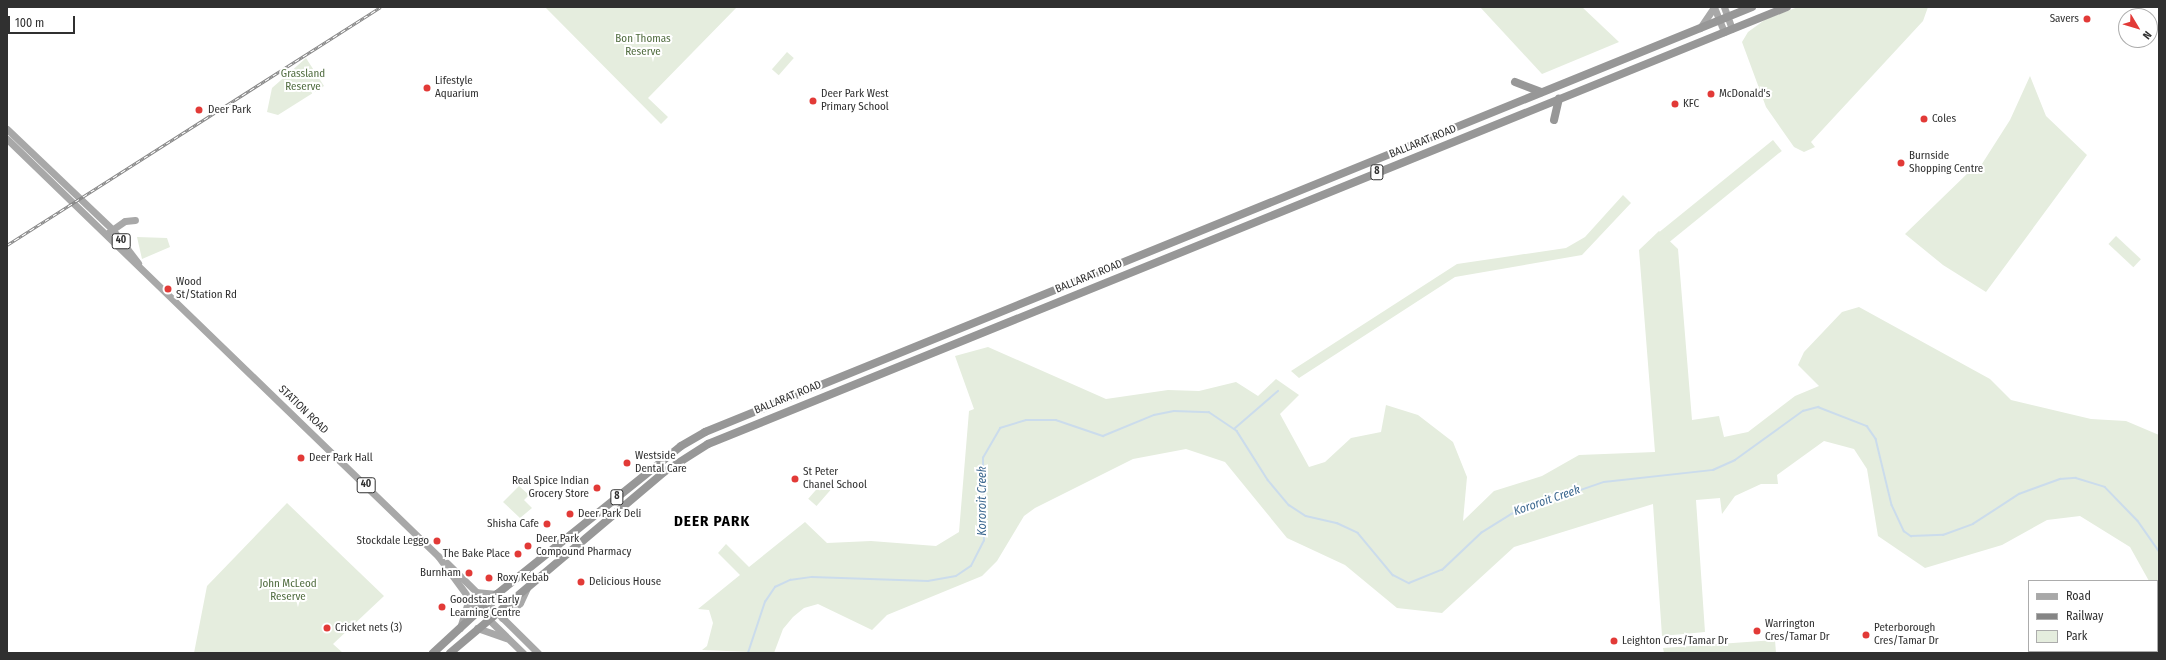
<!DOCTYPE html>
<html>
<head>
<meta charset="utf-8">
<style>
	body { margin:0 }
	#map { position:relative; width:2166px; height:660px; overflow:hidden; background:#fff; font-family:"Fira Sans Condensed",sans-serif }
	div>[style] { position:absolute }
	.green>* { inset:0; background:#e5edde; transform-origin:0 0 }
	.stream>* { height:1.5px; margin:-0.75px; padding:0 0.75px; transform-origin:0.75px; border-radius:0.75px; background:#cbdcec }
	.major>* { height:7px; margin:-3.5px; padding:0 3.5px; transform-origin:3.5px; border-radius:3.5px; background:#a8a8a8 }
	.highway>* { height:8px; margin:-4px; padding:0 4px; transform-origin:4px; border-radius:4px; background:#979797 }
	.rail>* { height:3px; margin-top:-1.5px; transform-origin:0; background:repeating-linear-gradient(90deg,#fff 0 4.5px,#858585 0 9px); box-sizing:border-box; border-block:1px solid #858585 }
	.dots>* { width:11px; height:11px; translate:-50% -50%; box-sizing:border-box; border:2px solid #fff; border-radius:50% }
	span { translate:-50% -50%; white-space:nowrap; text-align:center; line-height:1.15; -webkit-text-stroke:4px #fff; paint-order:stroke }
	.shield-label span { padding:1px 3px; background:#fff; border:1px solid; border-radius:3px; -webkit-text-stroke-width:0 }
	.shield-label { font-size:10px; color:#303030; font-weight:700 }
	.poi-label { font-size:11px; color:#303030 }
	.right { translate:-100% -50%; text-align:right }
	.left { translate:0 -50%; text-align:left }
	.park-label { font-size:11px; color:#4f6b3e }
	.street-label { font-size:11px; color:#303030 }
	.water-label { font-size:12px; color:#3f6a91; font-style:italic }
	.district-label { font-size:15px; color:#000; font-weight:700; letter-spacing:1px }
	.frame { position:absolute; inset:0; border:8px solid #303030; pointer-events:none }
	.legend { position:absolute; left:2028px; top:580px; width:130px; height:72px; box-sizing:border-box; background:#fff; border:1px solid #acacac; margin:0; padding:5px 7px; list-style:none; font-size:12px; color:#303030 }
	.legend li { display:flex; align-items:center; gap:8px; height:20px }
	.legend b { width:20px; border:1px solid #acacac }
	.north { position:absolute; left:2118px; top:8px; width:40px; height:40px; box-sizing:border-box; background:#fff; border:1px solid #acacac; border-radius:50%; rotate:128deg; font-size:11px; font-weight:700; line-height:16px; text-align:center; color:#303030 }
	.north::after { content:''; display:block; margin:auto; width:14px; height:18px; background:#e23a37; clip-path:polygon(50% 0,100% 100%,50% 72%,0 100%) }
	.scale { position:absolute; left:8px; top:16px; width:67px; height:18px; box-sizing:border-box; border:2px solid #303030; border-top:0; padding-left:5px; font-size:12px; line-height:14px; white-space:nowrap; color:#303030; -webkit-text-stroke:3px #fff; paint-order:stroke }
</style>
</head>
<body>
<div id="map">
	<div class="green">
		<div style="clip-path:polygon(545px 7px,737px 7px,648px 98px,668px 117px,661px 124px)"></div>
		<div style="clip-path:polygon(1480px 7px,1582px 7px,1619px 42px,1542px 74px)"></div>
		<div style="clip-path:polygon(1798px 7px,1928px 7px,1923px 21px,1811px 142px,1815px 147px,1804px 152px,1794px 147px,1766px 107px,1742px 42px,1748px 32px,1766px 19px)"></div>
		<div style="left:787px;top:52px;width:9px;height:23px;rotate:41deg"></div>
		<div style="clip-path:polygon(306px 58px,324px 86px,278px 115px,267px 112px,272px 88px)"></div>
		<div style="clip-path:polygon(2030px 76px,2046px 116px,2087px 155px,1986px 292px,1943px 265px,1905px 234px,1970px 171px,1980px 167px,2010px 120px)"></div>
		<div style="left:1773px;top:140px;width:14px;height:149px;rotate:51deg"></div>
		<div style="clip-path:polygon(1623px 195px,1631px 203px,1582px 255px,1455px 277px,1299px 378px,1291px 371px,1457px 264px,1566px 248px,1585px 237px)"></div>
		<div style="clip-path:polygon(1659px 231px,1678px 249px,1692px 420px,1719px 416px,1724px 437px,1748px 432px,1795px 396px,1819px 386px,1798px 365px,1804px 352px,1842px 312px,1859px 307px,1990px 379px,2011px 400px,2091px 419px,2126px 421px,2159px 435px,2159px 598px,2157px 581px,2149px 581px,2130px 547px,2080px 516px,2047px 520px,2002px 545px,1925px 568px,1878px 536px,1867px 469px,1854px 449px,1824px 441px,1777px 475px,1778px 484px,1761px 484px,1735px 496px,1722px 514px,1720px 498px,1696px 500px,1705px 632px,1662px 636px,1653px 504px,1514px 547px,1442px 613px,1397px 608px,1345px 565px,1287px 538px,1225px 462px,1186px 449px,1133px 459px,1035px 508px,1024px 516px,997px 561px,982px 576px,887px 615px,872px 630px,818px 604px,804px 608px,793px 617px,783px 629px,774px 653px,702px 650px,707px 646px,713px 623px,709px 610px,698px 609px,740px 575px,718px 553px,726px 544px,749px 567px,805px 522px,827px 543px,871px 541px,936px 546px,959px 532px,969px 411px,974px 409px,955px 356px,988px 347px,1106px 399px,1168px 390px,1199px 391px,1236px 382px,1258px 396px,1276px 379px,1299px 395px,1280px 414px,1309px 467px,1325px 462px,1351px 438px,1381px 432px,1386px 405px,1418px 415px,1453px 442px,1467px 477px,1463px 521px,1494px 491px,1542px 476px,1579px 455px,1655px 452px,1639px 250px)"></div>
		<div style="left:2116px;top:236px;width:34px;height:11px;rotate:43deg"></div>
		<div style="clip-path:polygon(137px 237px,167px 238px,170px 247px,142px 259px)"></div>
		<div style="left:822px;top:483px;width:11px;height:21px;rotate:41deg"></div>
		<div style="clip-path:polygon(519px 486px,529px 495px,524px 500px,532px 508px,520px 518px,503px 502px)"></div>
		<div style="clip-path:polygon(287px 503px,384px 596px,333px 644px,343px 653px,194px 653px,207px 586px)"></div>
		<div style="clip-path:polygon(1775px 640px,1776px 653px,1664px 653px,1663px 648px)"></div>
	</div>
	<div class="stream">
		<div style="left:1234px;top:429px;width:58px;rotate:-40.8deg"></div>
		<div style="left:748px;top:653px;width:54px;rotate:-71.6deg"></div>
		<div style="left:765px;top:602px;width:18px;rotate:-56deg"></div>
		<div style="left:775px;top:587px;width:17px;rotate:-25deg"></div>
		<div style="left:790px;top:580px;width:22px;rotate:-8deg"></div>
		<div style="left:812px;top:577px;width:116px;rotate:2deg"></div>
		<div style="left:928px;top:581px;width:28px;rotate:-10deg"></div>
		<div style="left:956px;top:576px;width:18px;rotate:-34deg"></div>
		<div style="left:971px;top:566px;width:28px;rotate:-63deg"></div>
		<div style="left:984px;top:541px;width:83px;rotate:-90.7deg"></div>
		<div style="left:983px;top:458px;width:34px;rotate:-60deg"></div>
		<div style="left:1000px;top:428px;width:27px;rotate:-17deg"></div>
		<div style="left:1026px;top:420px;width:30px"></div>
		<div style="left:1056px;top:420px;width:50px;rotate:18.8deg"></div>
		<div style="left:1103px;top:436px;width:55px;rotate:-22.4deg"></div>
		<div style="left:1154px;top:415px;width:20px;rotate:-11deg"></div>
		<div style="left:1174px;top:411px;width:35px;rotate:2deg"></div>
		<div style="left:1209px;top:412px;width:34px;rotate:34deg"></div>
		<div style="left:1237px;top:431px;width:58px;rotate:57.7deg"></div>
		<div style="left:1268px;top:480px;width:33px;rotate:50deg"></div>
		<div style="left:1289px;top:505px;width:20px;rotate:33deg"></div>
		<div style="left:1306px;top:516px;width:32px;rotate:13deg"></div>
		<div style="left:1337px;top:523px;width:23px;rotate:25deg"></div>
		<div style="left:1358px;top:533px;width:55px;rotate:50.2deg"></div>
		<div style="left:1393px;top:575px;width:18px;rotate:27deg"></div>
		<div style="left:1409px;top:583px;width:35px;rotate:-22deg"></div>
		<div style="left:1442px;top:570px;width:54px;rotate:-43.5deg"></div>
		<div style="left:1481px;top:533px;width:36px;rotate:-32deg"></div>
		<div style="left:1511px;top:514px;width:98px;rotate:-19deg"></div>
		<div style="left:1604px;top:482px;width:110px;rotate:-6.3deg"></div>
		<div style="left:1713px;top:470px;width:24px;rotate:-24deg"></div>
		<div style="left:1735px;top:460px;width:84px;rotate:-35.8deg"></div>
		<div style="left:1803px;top:411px;width:16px;rotate:-15deg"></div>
		<div style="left:1818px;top:407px;width:53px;rotate:21.2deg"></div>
		<div style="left:1867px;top:426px;width:16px;rotate:55deg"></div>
		<div style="left:1876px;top:439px;width:68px;rotate:76.4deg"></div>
		<div style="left:1892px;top:505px;width:29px;rotate:65deg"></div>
		<div style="left:1904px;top:531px;width:9px;rotate:36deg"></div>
		<div style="left:1911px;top:536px;width:32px;rotate:-2deg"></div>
		<div style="left:1943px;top:535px;width:32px;rotate:-20deg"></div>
		<div style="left:1973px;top:524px;width:55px;rotate:-33.1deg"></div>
		<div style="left:2019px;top:494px;width:44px;rotate:-20.1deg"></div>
		<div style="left:2060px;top:479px;width:16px;rotate:-4deg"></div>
		<div style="left:2076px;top:478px;width:30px;rotate:17deg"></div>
		<div style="left:2105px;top:487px;width:47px;rotate:45.9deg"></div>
		<div style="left:2138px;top:521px;width:37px;rotate:55deg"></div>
	</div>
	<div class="major">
		<div style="left:1714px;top:7px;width:27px;rotate:68deg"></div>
		<div style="left:1724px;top:7px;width:23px;rotate:70deg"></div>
		<div style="left:1700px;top:28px;width:25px;rotate:-56deg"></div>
		<div style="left:7px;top:129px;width:145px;rotate:43.6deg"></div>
		<div style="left:112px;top:229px;width:43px;rotate:52.6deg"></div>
		<div style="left:7px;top:139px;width:600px;rotate:44.05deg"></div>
		<div style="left:438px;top:556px;width:61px;rotate:53.7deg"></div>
		<div style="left:474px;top:605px;width:69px;rotate:44.4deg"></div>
		<div style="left:109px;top:232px;width:19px;rotate:-35deg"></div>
		<div style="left:125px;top:221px;width:10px;rotate:-6deg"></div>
		<div style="left:447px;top:563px;width:128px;rotate:44.7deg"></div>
		<div style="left:475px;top:592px;width:22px;rotate:5deg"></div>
		<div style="left:502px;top:618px;width:23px;rotate:-40deg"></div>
		<div style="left:520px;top:603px;width:17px;rotate:-65deg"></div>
		<div style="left:460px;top:628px;width:30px;rotate:-73deg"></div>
		<div style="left:477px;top:628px;width:31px;rotate:19deg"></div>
	</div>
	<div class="highway">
		<div style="left:1515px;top:82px;width:28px;rotate:21deg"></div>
		<div style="left:1554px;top:120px;width:22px;rotate:-77deg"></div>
		<div style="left:433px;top:653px;width:87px;rotate:-42.7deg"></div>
		<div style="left:497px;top:594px;width:236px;rotate:-38.8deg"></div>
		<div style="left:681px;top:446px;width:28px;rotate:-30deg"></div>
		<div style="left:705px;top:432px;width:1130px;rotate:-22.09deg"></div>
		<div style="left:450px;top:653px;width:280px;rotate:-40.2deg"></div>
		<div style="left:664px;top:472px;width:52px;rotate:-32.5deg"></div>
		<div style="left:708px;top:444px;width:1164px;rotate:-22.05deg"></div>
	</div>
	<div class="rail">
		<div style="left:7px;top:245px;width:443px;rotate:-32.5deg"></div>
	</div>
	<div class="dots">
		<div style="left:2087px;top:19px;background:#e23a37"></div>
		<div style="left:427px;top:88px;background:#e23a37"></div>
		<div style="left:1711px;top:94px;background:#e23a37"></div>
		<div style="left:813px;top:101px;background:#e23a37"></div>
		<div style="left:1675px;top:104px;background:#e23a37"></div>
		<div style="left:199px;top:110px;background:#e23a37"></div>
		<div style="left:1924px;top:119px;background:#e23a37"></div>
		<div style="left:1901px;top:163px;background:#e23a37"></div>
		<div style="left:168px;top:289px;background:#e23a37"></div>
		<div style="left:301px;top:458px;background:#e23a37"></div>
		<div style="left:627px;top:463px;background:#e23a37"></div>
		<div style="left:795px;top:479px;background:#e23a37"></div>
		<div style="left:597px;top:488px;background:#e23a37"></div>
		<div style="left:570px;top:514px;background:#e23a37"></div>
		<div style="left:547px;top:524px;background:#e23a37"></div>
		<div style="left:437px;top:541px;background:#e23a37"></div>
		<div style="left:528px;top:546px;background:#e23a37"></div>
		<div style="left:518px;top:554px;background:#e23a37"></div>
		<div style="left:469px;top:573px;background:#e23a37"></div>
		<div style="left:489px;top:578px;background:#e23a37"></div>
		<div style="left:581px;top:582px;background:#e23a37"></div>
		<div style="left:442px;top:607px;background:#e23a37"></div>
		<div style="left:327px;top:628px;background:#e23a37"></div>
		<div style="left:1757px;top:631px;background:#e23a37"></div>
		<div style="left:1866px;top:635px;background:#e23a37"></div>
		<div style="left:1614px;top:641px;background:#e23a37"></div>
	</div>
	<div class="shield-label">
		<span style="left:1377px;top:172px">8</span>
		<span style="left:121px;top:241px">40</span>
		<span style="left:366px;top:485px">40</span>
		<span style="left:617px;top:497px">8</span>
	</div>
	<div class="poi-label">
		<span class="right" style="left:2079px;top:19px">Savers</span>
		<span class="left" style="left:435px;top:88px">Lifestyle<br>Aquarium</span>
		<span class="left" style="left:1719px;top:94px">McDonald's</span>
		<span class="left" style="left:821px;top:101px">Deer Park West<br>Primary School</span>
		<span class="left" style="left:1683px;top:104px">KFC</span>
		<span class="left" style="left:208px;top:110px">Deer Park</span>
		<span class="left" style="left:1932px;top:119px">Coles</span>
		<span class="left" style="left:1909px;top:163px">Burnside<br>Shopping Centre</span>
		<span class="left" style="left:176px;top:289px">Wood<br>St/Station Rd</span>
		<span class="left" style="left:635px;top:463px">Westside<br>Dental Care</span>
		<span class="left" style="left:309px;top:458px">Deer Park Hall</span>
		<span class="left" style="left:803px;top:479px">St Peter<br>Chanel School</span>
		<span class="right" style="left:589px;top:488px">Real Spice Indian<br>Grocery Store</span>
		<span class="left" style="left:578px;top:514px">Deer Park Deli</span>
		<span class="right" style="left:539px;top:524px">Shisha Cafe</span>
		<span class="left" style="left:536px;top:546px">Deer Park<br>Compound Pharmacy</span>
		<span class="right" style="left:429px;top:541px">Stockdale Leggo</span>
		<span class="right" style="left:510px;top:554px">The Bake Place</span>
		<span class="right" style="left:461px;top:573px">Burnham</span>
		<span class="left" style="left:497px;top:578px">Roxy Kebab</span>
		<span class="left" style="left:589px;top:582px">Delicious House</span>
		<span class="left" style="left:450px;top:607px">Goodstart Early<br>Learning Centre</span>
		<span class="left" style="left:1765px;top:631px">Warrington<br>Cres/Tamar Dr</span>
		<span class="left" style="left:335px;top:628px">Cricket nets (3)</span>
		<span class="left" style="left:1874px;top:635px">Peterborough<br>Cres/Tamar Dr</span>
		<span class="left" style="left:1622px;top:641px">Leighton Cres/Tamar Dr</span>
	</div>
	<div class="park-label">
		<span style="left:643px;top:46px">Bon Thomas<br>Reserve</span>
		<span style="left:303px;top:81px">Grassland<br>Reserve</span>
		<span style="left:288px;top:591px">John McLeod<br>Reserve</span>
	</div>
	<div class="street-label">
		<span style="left:1423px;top:142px;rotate:-22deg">BALLARAT ROAD</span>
		<span style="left:1089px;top:277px;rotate:-22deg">BALLARAT ROAD</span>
		<span style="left:788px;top:398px;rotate:-22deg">BALLARAT ROAD</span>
		<span style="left:303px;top:410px;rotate:44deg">STATION ROAD</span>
	</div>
	<div class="water-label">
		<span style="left:983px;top:501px;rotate:-90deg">Kororoit Creek</span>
		<span style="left:1547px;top:501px;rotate:-19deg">Kororoit Creek</span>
	</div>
	<div class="district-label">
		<span style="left:712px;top:522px">DEER PARK</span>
	</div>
	<div class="frame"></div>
	<ul class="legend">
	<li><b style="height:5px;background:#a8a8a8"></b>Road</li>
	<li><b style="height:5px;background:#858585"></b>Railway</li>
	<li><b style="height:11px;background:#e5edde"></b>Park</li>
	</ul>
	<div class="north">N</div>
	<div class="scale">100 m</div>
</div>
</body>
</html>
